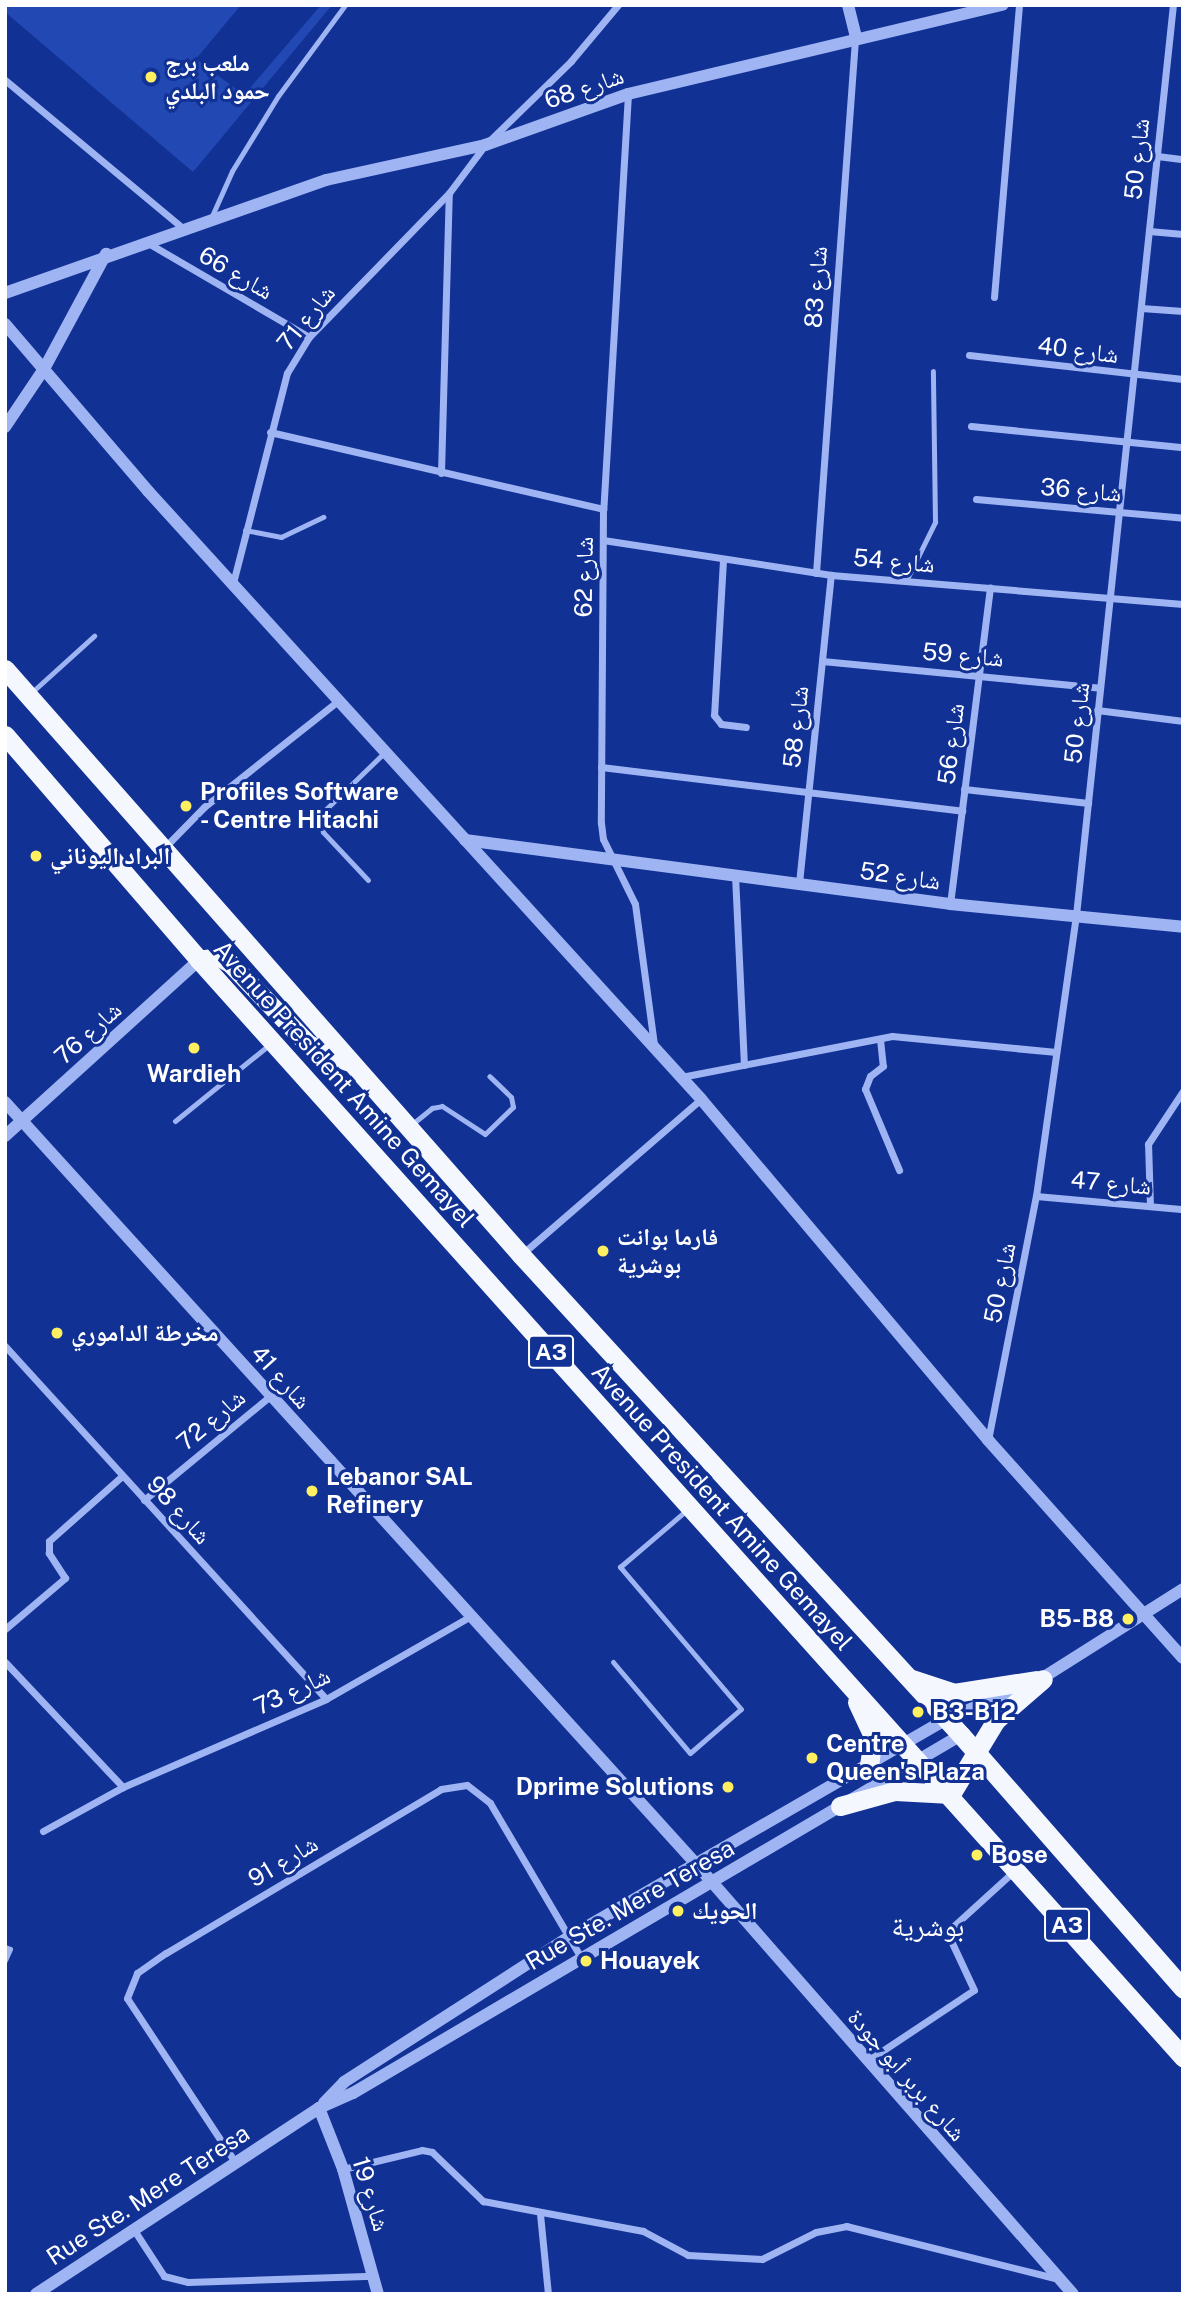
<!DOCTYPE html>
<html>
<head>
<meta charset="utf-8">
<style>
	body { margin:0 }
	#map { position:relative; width:1188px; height:2299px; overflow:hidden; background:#113194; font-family:"Public Sans","Noto Naskh Arabic",sans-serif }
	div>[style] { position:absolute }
	.green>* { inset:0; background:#2248b3 }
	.service>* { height:5px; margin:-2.5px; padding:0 2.5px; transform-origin:2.5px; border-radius:2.5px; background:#9eb4f3 }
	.minor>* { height:7px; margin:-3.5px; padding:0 3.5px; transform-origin:3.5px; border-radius:3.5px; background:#9eb4f3 }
	.tertiary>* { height:12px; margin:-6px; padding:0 6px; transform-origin:6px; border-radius:6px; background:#9eb4f3 }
	.trunk>* { height:19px; margin:-9.5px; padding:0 9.5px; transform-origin:9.5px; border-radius:9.5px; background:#f5f7ff }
	.dots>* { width:19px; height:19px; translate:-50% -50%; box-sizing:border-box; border:4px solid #113194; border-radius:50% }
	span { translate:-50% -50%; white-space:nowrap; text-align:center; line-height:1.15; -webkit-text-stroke:6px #113194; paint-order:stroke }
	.shield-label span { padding:2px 5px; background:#113194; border:2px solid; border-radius:5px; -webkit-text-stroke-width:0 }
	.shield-label { font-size:23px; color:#fff; font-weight:700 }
	.poi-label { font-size:24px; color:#fff; font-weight:700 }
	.left { translate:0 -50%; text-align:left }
	.right { translate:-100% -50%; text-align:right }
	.street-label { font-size:24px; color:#fff }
	.quarter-label { font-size:28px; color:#fff }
	.frame { position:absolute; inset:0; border:7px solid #fff; pointer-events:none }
</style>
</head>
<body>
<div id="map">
	<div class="green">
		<div style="clip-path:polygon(5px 5px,241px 5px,196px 59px,244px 95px,321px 5px,332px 5px,193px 172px,5px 12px)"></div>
	</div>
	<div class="service">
		<div style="left:211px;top:218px;width:51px;rotate:-65.9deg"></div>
		<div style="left:232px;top:171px;width:88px;rotate:-58.5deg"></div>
		<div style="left:278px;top:96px;width:113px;rotate:-53.6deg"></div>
		<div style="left:245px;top:530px;width:37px;rotate:11deg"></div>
		<div style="left:281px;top:537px;width:47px;rotate:-25.5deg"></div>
		<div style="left:906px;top:581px;width:66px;rotate:-63.8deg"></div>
		<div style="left:935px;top:522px;width:151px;rotate:-90.8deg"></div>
		<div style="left:32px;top:692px;width:84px;rotate:-42.1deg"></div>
		<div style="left:368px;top:880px;width:66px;rotate:-133.2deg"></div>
		<div style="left:323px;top:832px;width:10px;rotate:-101deg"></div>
		<div style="left:321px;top:822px;width:11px;rotate:-75deg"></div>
		<div style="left:324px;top:811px;width:86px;rotate:-44.1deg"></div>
		<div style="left:175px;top:1121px;width:122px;rotate:-39deg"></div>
		<div style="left:411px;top:1125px;width:27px;rotate:-39deg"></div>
		<div style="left:432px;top:1108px;width:10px;rotate:-11deg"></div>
		<div style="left:442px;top:1106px;width:51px;rotate:33.1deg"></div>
		<div style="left:485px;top:1134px;width:39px;rotate:-44deg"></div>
		<div style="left:513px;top:1107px;width:10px;rotate:-101deg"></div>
		<div style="left:511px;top:1097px;width:30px;rotate:-136deg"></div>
		<div style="left:613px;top:1662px;width:119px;rotate:49.8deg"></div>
		<div style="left:690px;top:1753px;width:67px;rotate:-40.8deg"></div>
		<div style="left:741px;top:1709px;width:187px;rotate:-130.4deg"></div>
		<div style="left:620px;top:1567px;width:89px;rotate:-40.5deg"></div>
		<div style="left:5px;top:1947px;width:5px;rotate:22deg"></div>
		<div style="left:10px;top:1949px;width:12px;rotate:114deg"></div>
	</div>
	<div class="minor">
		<div style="left:5px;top:80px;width:233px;rotate:39.8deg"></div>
		<div style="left:628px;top:94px;width:416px;rotate:93.4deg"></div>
		<div style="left:603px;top:509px;width:314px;rotate:90.4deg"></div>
		<div style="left:601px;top:823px;width:16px;rotate:83deg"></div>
		<div style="left:603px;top:839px;width:72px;rotate:63.8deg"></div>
		<div style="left:635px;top:904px;width:141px;rotate:82.3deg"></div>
		<div style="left:1157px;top:156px;width:26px;rotate:7deg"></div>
		<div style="left:1149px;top:231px;width:34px;rotate:5deg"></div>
		<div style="left:148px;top:243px;width:186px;rotate:30.3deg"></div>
		<div style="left:994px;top:297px;width:293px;rotate:-85.1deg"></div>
		<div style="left:1141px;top:308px;width:42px;rotate:4.1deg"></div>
		<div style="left:969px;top:355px;width:215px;rotate:6.4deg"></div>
		<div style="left:971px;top:426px;width:213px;rotate:5.7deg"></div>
		<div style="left:270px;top:432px;width:342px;rotate:13deg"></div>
		<div style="left:441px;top:473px;width:279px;rotate:-88.4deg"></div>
		<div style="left:976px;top:499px;width:208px;rotate:5.2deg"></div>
		<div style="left:603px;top:540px;width:231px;rotate:8.7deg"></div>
		<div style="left:831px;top:575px;width:353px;rotate:4.7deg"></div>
		<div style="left:723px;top:560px;width:155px;rotate:93.3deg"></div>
		<div style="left:714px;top:715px;width:11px;rotate:52deg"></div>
		<div style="left:721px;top:724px;width:25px;rotate:7deg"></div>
		<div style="left:816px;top:573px;width:535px;rotate:-85.82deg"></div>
		<div style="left:233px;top:583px;width:217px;rotate:-75.6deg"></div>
		<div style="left:287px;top:373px;width:42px;rotate:-58.6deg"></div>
		<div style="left:309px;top:337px;width:201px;rotate:-45.8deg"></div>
		<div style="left:449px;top:193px;width:60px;rotate:-53.1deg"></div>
		<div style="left:485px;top:145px;width:120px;rotate:-44.3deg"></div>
		<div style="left:571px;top:61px;width:73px;rotate:-50deg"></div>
		<div style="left:822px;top:661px;width:279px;rotate:5.5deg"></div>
		<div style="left:1097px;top:710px;width:87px;rotate:7.3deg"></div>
		<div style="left:601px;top:767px;width:364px;rotate:6.9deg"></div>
		<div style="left:964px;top:789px;width:125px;rotate:6.4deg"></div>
		<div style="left:164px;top:848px;width:57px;rotate:-45.7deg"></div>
		<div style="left:204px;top:807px;width:172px;rotate:-38.4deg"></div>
		<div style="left:735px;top:875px;width:190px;rotate:87.3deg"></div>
		<div style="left:799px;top:883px;width:310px;rotate:-84.1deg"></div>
		<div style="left:950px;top:904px;width:319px;rotate:-82.8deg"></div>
		<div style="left:880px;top:1039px;width:27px;rotate:84deg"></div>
		<div style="left:883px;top:1066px;width:16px;rotate:142deg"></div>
		<div style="left:870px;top:1076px;width:14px;rotate:111deg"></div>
		<div style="left:865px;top:1089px;width:88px;rotate:67.2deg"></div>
		<div style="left:681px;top:1077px;width:215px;rotate:-11deg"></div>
		<div style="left:892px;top:1036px;width:165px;rotate:5.6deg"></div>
		<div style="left:1036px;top:1196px;width:148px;rotate:5.1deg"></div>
		<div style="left:1150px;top:1206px;width:62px;rotate:-91.8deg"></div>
		<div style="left:1148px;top:1144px;width:64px;rotate:-56.6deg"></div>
		<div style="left:522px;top:1254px;width:237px;rotate:-40.9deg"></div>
		<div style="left:5px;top:1346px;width:477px;rotate:47.7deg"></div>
		<div style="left:988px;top:1440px;width:249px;rotate:-78.9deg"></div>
		<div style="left:1036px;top:1196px;width:284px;rotate:-81.9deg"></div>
		<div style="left:1076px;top:915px;width:915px;rotate:-83.92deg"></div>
		<div style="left:144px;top:1500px;width:163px;rotate:-39.5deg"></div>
		<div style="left:5px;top:1629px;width:79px;rotate:-40.4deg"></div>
		<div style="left:65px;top:1578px;width:30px;rotate:-123deg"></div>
		<div style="left:49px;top:1553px;width:12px;rotate:-90deg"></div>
		<div style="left:49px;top:1541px;width:98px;rotate:-41.7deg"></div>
		<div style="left:5px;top:1662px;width:172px;rotate:46.7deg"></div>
		<div style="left:43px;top:1831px;width:91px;rotate:-28.8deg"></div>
		<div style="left:123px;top:1787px;width:221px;rotate:-23.4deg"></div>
		<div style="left:326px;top:1699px;width:167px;rotate:-29.8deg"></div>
		<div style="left:867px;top:2061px;width:128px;rotate:-33.6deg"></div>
		<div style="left:974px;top:1990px;width:64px;rotate:-115deg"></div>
		<div style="left:947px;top:1932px;width:91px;rotate:-42.3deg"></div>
		<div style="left:235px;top:2162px;width:196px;rotate:-123.4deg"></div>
		<div style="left:127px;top:1998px;width:27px;rotate:-68deg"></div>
		<div style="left:137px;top:1973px;width:35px;rotate:-35deg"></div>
		<div style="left:166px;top:1953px;width:320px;rotate:-30.8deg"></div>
		<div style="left:441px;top:1789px;width:26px;rotate:-9deg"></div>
		<div style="left:467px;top:1785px;width:29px;rotate:38deg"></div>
		<div style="left:490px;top:1803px;width:178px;rotate:59.5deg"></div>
		<div style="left:343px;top:2169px;width:81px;rotate:-13.5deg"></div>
		<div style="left:422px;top:2150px;width:10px;rotate:11deg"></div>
		<div style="left:432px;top:2152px;width:71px;rotate:43.9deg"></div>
		<div style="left:483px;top:2201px;width:163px;rotate:10.6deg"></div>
		<div style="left:643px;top:2231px;width:51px;rotate:28.1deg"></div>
		<div style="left:688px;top:2255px;width:74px;rotate:3.1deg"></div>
		<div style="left:762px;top:2259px;width:60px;rotate:-26.6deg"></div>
		<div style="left:816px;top:2232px;width:31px;rotate:-11deg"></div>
		<div style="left:846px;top:2226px;width:215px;rotate:14deg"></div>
		<div style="left:540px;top:2214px;width:80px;rotate:84.3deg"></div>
		<div style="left:134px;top:2230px;width:55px;rotate:56.9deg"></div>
		<div style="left:164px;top:2276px;width:25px;rotate:14deg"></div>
		<div style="left:188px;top:2282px;width:185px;rotate:-1.9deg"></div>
	</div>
	<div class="tertiary">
		<div style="left:848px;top:5px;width:33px;rotate:76deg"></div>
		<div style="left:5px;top:293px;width:340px;rotate:-19.4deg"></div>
		<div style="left:326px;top:180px;width:163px;rotate:-12.4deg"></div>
		<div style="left:485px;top:145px;width:152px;rotate:-19.6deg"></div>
		<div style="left:628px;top:94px;width:385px;rotate:-13.4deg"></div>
		<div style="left:5px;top:324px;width:220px;rotate:49.4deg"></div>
		<div style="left:148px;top:491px;width:822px;rotate:47.71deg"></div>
		<div style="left:701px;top:1099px;width:446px;rotate:49.9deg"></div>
		<div style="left:988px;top:1440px;width:292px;rotate:48.2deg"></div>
		<div style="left:5px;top:427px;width:70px;rotate:-56.1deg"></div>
		<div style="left:44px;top:369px;width:131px;rotate:-61.7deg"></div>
		<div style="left:465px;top:840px;width:489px;rotate:7.5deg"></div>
		<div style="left:950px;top:904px;width:234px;rotate:5.6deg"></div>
		<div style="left:5px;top:1102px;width:1030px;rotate:47.79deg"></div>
		<div style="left:697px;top:1865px;width:570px;rotate:48.77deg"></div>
		<div style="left:5px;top:1136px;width:262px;rotate:-42.2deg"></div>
		<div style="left:1036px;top:1682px;width:174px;rotate:-32.3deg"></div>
		<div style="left:324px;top:2103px;width:29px;rotate:-46deg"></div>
		<div style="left:344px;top:2082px;width:268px;rotate:-32.8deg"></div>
		<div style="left:569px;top:1937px;width:435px;rotate:-30deg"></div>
		<div style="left:946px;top:1719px;width:79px;rotate:-22.3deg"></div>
		<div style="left:319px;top:2108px;width:66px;rotate:68.5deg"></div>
		<div style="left:343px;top:2169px;width:130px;rotate:74.4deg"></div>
		<div style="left:36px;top:2294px;width:339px;rotate:-33.3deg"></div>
		<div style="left:319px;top:2108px;width:37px;rotate:-24deg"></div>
		<div style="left:353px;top:2093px;width:706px;rotate:-30.49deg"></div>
	</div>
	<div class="trunk">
		<div style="left:5px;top:669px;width:781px;rotate:48.63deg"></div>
		<div style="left:521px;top:1255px;width:651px;rotate:47.49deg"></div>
		<div style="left:961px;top:1735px;width:337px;rotate:48.8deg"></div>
		<div style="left:5px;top:735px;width:297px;rotate:49.2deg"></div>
		<div style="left:199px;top:960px;width:1474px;rotate:48.11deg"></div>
		<div style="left:199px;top:960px;width:20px;rotate:-9deg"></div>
		<div style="left:219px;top:957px;width:13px;rotate:29deg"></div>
		<div style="left:230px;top:963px;width:112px;rotate:46.1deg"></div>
		<div style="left:308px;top:1044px;width:43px;rotate:23.6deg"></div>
		<div style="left:912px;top:1679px;width:44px;rotate:18.4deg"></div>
		<div style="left:954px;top:1693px;width:83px;rotate:-9deg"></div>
		<div style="left:857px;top:1702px;width:38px;rotate:65deg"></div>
		<div style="left:873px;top:1737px;width:30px;rotate:98deg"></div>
		<div style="left:951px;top:1794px;width:87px;rotate:-58.7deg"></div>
		<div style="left:996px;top:1720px;width:62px;rotate:-41.1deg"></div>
		<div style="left:840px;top:1806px;width:57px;rotate:-15.3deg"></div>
		<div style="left:895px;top:1791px;width:56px;rotate:3.1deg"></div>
	</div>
	<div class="dots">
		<div style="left:151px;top:77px;background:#ffef61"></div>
		<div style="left:186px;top:806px;background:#ffef61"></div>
		<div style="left:36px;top:856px;background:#ffef61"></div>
		<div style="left:194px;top:1048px;background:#ffef61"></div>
		<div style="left:603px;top:1251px;background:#ffef61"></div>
		<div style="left:57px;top:1333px;background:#ffef61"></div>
		<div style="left:312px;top:1491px;background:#ffef61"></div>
		<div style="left:1128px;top:1619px;background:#ffef61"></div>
		<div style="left:918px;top:1712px;background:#ffef61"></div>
		<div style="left:812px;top:1758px;background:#ffef61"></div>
		<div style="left:728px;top:1787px;background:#ffef61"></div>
		<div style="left:977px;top:1855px;background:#ffef61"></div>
		<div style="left:678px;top:1911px;background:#ffef61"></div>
		<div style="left:586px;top:1961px;background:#ffef61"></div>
	</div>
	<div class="shield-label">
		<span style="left:551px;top:1352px">A3</span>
		<span style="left:1067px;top:1925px">A3</span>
	</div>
	<div class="poi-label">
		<span class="left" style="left:165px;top:77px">ملعب برج<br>حمود البلدي</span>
		<span class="left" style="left:200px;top:806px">Profiles Software<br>- Centre Hitachi</span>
		<span class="left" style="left:50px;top:856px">البراد اليوناني</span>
		<span style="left:194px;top:1074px">Wardieh</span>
		<span class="left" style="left:617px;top:1251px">فارما بوانت<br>بوشرية</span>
		<span class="left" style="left:71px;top:1333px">مخرطة الداموري</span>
		<span class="left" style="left:326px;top:1491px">Lebanor SAL<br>Refinery</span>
		<span class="right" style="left:1114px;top:1619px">B5-B8</span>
		<span class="left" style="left:932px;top:1712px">B3-B12</span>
		<span class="left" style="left:826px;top:1758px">Centre<br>Queen's Plaza</span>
		<span class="right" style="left:714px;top:1787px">Dprime Solutions</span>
		<span class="left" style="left:991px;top:1855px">Bose</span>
		<span class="left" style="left:692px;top:1911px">الحويك</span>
		<span class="left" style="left:600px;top:1961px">Houayek</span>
	</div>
	<div class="street-label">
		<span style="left:584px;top:88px;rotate:-19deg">شارع 68</span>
		<span style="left:1137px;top:159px;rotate:-84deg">شارع 50</span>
		<span style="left:236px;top:273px;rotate:30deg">شارع 66</span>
		<span style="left:816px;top:287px;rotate:-86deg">شارع 83</span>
		<span style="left:306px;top:318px;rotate:-51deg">شارع 71</span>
		<span style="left:1078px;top:350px;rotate:7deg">شارع 40</span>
		<span style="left:1081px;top:490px;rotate:5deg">شارع 36</span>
		<span style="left:894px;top:561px;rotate:5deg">شارع 54</span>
		<span style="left:584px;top:577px;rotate:-89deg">شارع 62</span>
		<span style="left:963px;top:655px;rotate:5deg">شارع 59</span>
		<span style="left:1077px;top:723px;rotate:-84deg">شارع 50</span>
		<span style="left:796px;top:727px;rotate:-84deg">شارع 58</span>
		<span style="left:951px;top:744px;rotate:-83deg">شارع 56</span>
		<span style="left:900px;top:876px;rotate:8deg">شارع 52</span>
		<span style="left:88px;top:1033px;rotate:-42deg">شارع 76</span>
		<span style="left:344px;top:1084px;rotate:48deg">Avenue President Amine Gemayel</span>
		<span style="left:1111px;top:1183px;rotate:5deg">شارع 47</span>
		<span style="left:1000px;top:1283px;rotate:-79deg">شارع 50</span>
		<span style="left:281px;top:1377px;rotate:48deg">شارع 41</span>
		<span style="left:211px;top:1420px;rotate:-40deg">شارع 72</span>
		<span style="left:722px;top:1507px;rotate:48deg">Avenue President Amine Gemayel</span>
		<span style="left:179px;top:1510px;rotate:48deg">شارع 98</span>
		<span style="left:292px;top:1691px;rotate:-25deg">شارع 73</span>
		<span style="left:283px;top:1861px;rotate:-31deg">شارع 91</span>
		<span style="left:630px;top:1905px;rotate:-30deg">Rue Ste. Mere Teresa</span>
		<span style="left:907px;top:2075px;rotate:49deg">شارع بربر أبو جودة</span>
		<span style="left:371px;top:2194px;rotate:73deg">شارع 19</span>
		<span style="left:148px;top:2195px;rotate:-33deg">Rue Ste. Mere Teresa</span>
	</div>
	<div class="quarter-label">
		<span style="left:928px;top:1926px">بوشرية</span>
	</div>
	<div class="frame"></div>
</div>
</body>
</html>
